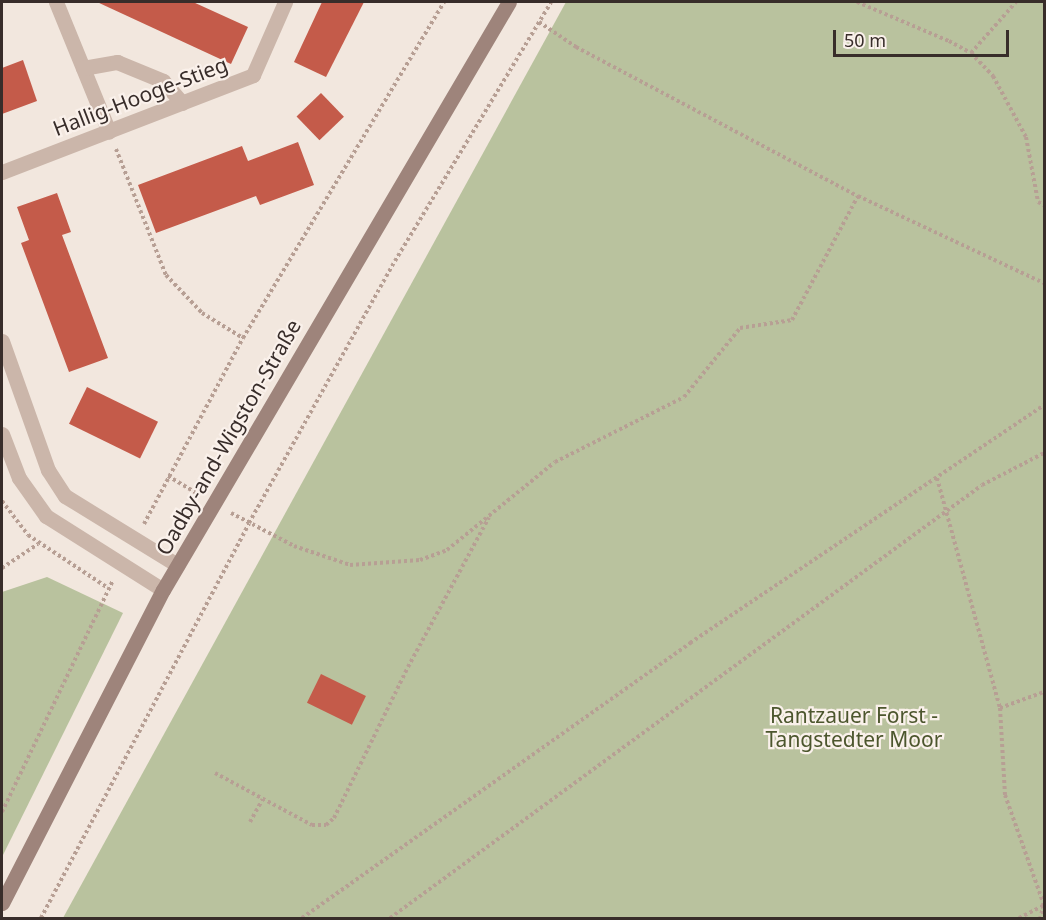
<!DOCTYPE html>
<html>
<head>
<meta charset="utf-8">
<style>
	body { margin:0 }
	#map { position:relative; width:1046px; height:920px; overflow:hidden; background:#f2e7de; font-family:"Noto Sans",sans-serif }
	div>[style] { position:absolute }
	.green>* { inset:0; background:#b9c29e }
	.building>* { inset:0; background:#c45b4a; transform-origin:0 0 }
	.path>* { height:4px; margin-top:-2px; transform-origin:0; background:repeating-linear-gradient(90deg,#b79f94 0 3px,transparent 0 6px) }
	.street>* { height:15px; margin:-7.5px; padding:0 7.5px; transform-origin:7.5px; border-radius:7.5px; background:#cbb6aa }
	.secondary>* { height:15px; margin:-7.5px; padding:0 7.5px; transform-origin:7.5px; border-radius:7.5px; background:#9e847b }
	span { translate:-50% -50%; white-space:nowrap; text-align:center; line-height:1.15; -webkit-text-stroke:4.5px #faf1eb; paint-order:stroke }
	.street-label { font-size:21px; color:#382d2a }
	.park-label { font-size:21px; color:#4c562d }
	.frame { position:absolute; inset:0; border:3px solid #382d2a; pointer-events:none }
	.scale { position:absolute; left:833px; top:30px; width:176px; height:27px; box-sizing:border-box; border:3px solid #382d2a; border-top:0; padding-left:8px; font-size:18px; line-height:21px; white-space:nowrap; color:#382d2a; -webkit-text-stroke:4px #faf1eb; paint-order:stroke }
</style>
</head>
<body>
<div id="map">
	<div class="green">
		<div style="clip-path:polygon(566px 2px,1044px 2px,1044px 918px,63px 918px)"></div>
		<div style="clip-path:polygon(47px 577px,123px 613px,2px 857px,2px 592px)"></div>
	</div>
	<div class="building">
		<div style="clip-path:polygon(97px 2px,193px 2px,248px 27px,231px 64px)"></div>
		<div style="clip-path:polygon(322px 2px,364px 2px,326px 77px,294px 62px)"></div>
		<div style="clip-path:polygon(23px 60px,37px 101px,2px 114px,2px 68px)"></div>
		<div style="left:321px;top:93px;width:33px;height:34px;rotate:46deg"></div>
		<div style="clip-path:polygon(298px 142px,314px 185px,260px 205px,256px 196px,156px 233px,138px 185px,242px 146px,248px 161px)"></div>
		<div style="clip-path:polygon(57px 193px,71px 232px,62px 235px,108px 358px,69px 372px,21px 243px,29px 240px,17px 207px)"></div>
		<div style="left:87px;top:387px;width:79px;height:41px;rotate:26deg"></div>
		<div style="left:321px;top:674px;width:50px;height:32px;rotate:26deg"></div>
	</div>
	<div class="path">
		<div style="left:857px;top:2px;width:100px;rotate:23deg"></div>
		<div style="left:949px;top:41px;width:25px;rotate:29deg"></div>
		<div style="left:971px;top:53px;width:32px;rotate:46deg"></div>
		<div style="left:993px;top:76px;width:69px;rotate:61.6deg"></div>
		<div style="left:1026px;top:137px;width:66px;rotate:79.5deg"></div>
		<div style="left:1038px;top:202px;width:7px;rotate:27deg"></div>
		<div style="left:539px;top:22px;width:45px;rotate:34deg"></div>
		<div style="left:576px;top:47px;width:319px;rotate:27.9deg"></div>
		<div style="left:858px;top:196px;width:205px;rotate:25.1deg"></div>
		<div style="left:971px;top:53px;width:68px;rotate:-48.6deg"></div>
		<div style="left:116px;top:149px;width:136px;rotate:68.4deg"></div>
		<div style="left:166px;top:275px;width:52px;rotate:46.5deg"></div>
		<div style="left:202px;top:313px;width:48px;rotate:31.4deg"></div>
		<div style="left:168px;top:476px;width:35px;rotate:31deg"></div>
		<div style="left:937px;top:478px;width:238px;rotate:74.7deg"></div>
		<div style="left:1000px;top:708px;width:87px;rotate:86.7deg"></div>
		<div style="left:1005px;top:795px;width:117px;rotate:70.5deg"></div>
		<div style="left:1044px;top:905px;width:14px;rotate:107deg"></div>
		<div style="left:2px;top:501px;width:43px;rotate:52.6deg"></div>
		<div style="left:28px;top:535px;width:96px;rotate:33.5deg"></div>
		<div style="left:231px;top:513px;width:71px;rotate:27.6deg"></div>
		<div style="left:294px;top:546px;width:59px;rotate:18.7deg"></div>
		<div style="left:350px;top:565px;width:70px;rotate:-4.1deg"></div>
		<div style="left:420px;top:560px;width:29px;rotate:-20deg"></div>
		<div style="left:447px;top:550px;width:139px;rotate:-39.2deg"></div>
		<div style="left:555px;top:462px;width:144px;rotate:-26.7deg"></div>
		<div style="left:684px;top:397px;width:89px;rotate:-50.9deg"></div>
		<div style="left:740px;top:328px;width:53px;rotate:-8.7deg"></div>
		<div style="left:792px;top:320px;width:140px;rotate:-62deg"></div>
		<div style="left:144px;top:524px;width:211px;rotate:-62deg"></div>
		<div style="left:243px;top:338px;width:392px;rotate:-59.1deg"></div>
		<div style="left:2px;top:568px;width:43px;rotate:-33.7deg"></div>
		<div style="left:1000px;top:708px;width:47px;rotate:-20deg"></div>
		<div style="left:215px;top:773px;width:110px;rotate:28.2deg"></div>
		<div style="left:312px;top:825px;width:14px"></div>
		<div style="left:326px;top:825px;width:11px;rotate:-41deg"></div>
		<div style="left:334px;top:818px;width:168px;rotate:-63.9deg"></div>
		<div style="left:408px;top:667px;width:170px;rotate:-61.6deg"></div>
		<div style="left:2px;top:812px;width:257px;rotate:-64.4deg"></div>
		<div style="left:250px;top:822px;width:26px;rotate:-61deg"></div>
		<div style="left:41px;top:918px;width:446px;rotate:-62.2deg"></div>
		<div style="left:249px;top:523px;width:300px;rotate:-60.9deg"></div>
		<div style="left:395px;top:261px;width:302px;rotate:-58.9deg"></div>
		<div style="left:302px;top:918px;width:476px;rotate:-35.3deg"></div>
		<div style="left:690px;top:643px;width:427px;rotate:-33.9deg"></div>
		<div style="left:390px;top:918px;width:733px;rotate:-36.18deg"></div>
		<div style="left:982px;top:485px;width:70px;rotate:-27.3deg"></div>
		<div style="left:1019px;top:918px;width:27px;rotate:-27deg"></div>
	</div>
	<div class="street">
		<div style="left:56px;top:2px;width:140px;rotate:67.8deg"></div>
		<div style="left:83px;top:68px;width:35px;rotate:-10deg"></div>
		<div style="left:117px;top:62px;width:50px;rotate:22.4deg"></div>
		<div style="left:163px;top:81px;width:29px;rotate:49deg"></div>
		<div style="left:2px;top:172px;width:269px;rotate:-21.1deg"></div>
		<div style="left:253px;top:75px;width:80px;rotate:-66.3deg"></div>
		<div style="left:2px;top:341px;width:137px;rotate:70.4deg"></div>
		<div style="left:48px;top:470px;width:31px;rotate:57deg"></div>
		<div style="left:65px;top:496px;width:132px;rotate:31.6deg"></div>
		<div style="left:2px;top:434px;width:47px;rotate:68.9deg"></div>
		<div style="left:19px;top:478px;width:47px;rotate:54.6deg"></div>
		<div style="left:46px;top:516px;width:138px;rotate:32.3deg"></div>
	</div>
	<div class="secondary">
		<div style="left:2px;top:903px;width:352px;rotate:-62.8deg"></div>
		<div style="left:163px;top:590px;width:682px;rotate:-59.53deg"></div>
	</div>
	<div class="street-label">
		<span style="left:140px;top:96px;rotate:-21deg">Hallig-Hooge-Stieg</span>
		<span style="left:228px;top:437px;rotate:-60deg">Oadby-and-Wigston-Straße</span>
	</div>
	<div class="park-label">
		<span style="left:854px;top:727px">Rantzauer Forst -<br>Tangstedter Moor</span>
	</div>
	<div class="frame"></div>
	<div class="scale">50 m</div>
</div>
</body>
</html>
